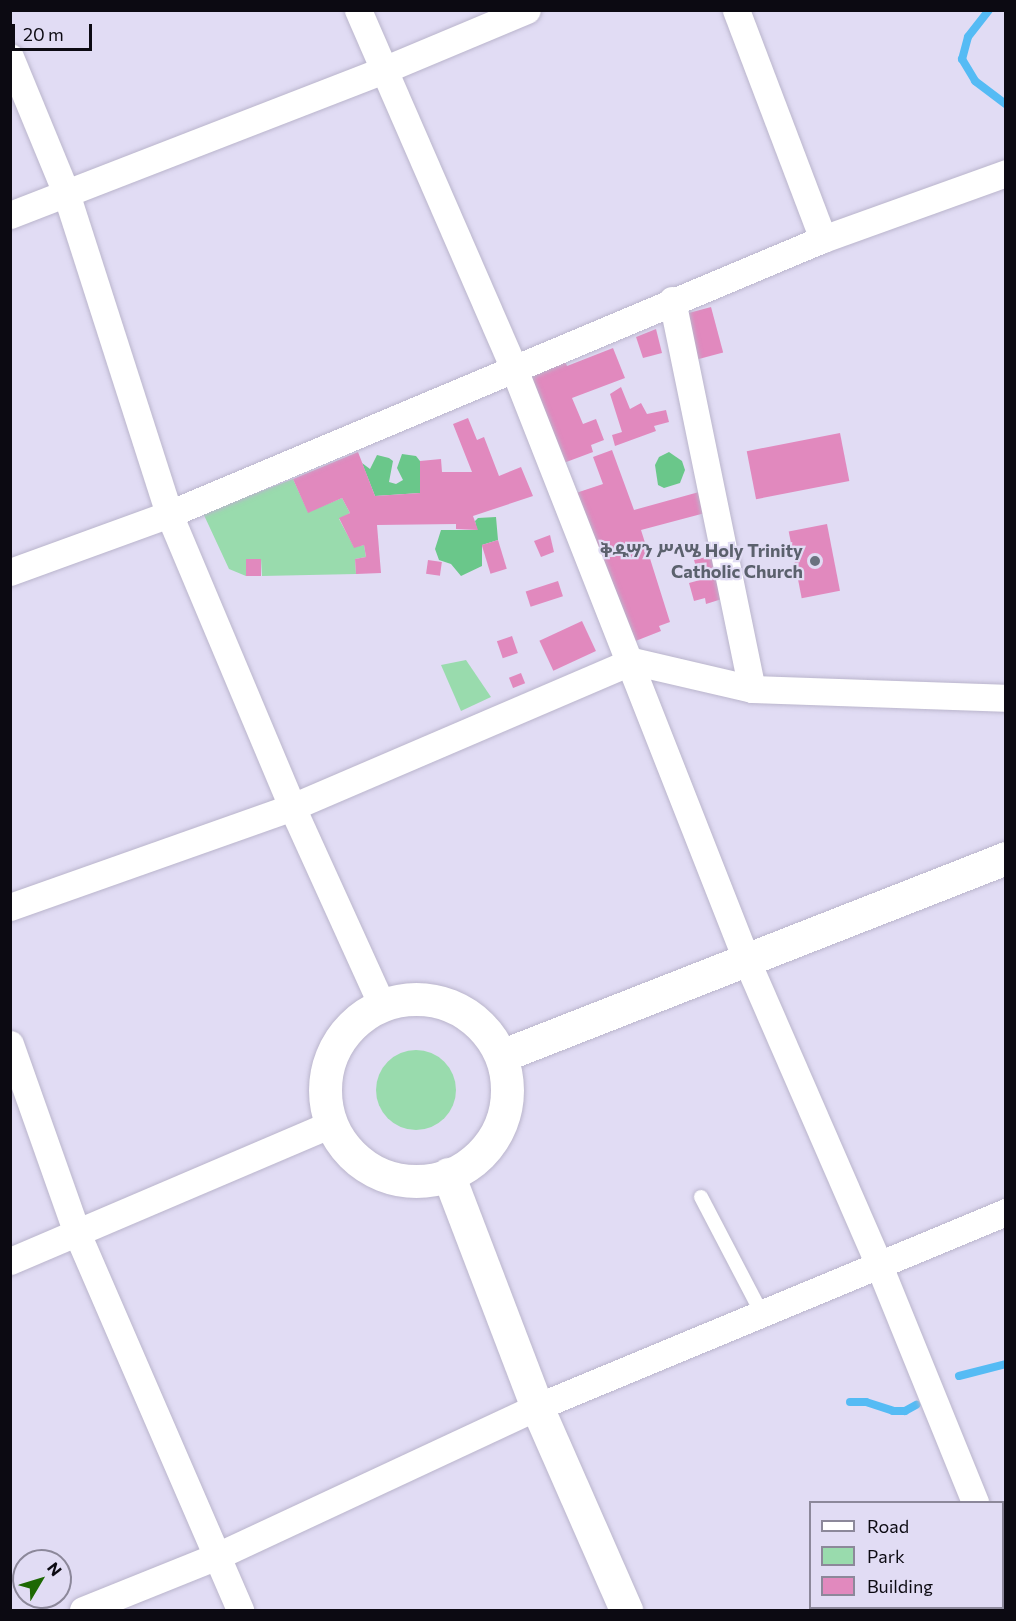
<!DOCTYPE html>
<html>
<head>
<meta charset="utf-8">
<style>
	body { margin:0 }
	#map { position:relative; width:1016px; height:1621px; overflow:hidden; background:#e1dcf4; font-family:Commissioner,"Noto Sans Ethiopic",sans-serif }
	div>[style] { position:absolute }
	.green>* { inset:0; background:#99dbad }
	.round { border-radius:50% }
	.forest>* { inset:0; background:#6ac78a }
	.stream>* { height:8px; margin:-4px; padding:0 4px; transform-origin:4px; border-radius:4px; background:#55bbf4 }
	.building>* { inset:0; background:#e189be; transform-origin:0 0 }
	.roads { filter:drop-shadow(0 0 2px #bab5cc) drop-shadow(0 0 2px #bab5cc) }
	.lane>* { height:14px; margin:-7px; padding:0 7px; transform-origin:7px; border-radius:7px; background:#fff }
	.street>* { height:27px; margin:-13.5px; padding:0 13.5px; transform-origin:13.5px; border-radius:13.5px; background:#fff }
	.secondary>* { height:33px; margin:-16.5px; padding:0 16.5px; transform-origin:16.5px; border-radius:16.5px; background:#fff }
	.secondary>.ring { margin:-16.5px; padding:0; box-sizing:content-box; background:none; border:33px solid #fff; border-radius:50% }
	.dots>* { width:16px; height:16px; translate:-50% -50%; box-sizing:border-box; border:3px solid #e1dcf4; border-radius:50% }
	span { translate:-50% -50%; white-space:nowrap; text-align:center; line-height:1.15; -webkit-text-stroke:4.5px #e1dcf4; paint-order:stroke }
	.worship-label { font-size:18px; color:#5b616d; font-weight:700 }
	.right { translate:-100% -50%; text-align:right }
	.frame { position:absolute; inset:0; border:12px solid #0c0a12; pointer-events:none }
	.legend { position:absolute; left:809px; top:1501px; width:195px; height:108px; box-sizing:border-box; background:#e1dcf4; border:2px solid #8c889a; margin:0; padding:8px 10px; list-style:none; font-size:18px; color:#0c0a12 }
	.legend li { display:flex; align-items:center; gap:12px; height:30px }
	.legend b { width:30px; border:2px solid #8c889a }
	.north { position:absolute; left:12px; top:1549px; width:60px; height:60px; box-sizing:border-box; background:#e1dcf4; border:2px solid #8c889a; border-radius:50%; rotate:52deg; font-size:16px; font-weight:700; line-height:24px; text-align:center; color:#0c0a12 }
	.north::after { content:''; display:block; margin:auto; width:21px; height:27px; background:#1d6803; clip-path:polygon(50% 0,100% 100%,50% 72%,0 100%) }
	.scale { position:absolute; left:12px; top:24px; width:80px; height:27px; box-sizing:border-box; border:3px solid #0c0a12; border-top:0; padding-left:8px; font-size:18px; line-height:21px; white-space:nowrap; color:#0c0a12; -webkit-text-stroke:4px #e1dcf4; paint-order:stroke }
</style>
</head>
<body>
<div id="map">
	<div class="green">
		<div style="clip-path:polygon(293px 479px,308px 512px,342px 498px,350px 513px,339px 519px,354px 547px,364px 545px,366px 557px,355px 559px,356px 574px,262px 576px,261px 559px,246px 559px,246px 576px,229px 569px,203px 513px)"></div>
		<div style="clip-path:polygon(466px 660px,491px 697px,461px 711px,441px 665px)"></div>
		<div class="round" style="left:376px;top:1050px;width:80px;height:80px"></div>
	</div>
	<div class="forest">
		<div style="clip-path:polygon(669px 452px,682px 461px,685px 470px,680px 483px,664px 488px,658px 485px,655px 465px,659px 457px)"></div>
		<div style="clip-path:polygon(402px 454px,416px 456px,420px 461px,420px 493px,375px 496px,362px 463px,370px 469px,377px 455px,389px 458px,393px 461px,389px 482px,396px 484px,403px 480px,397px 468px)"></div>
		<div style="clip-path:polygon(496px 517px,498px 540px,482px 545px,482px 566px,461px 576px,451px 564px,439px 560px,435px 549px,441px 530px,477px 530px,475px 521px,478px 518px)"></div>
	</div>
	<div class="stream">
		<div style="left:989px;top:10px;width:34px;rotate:128deg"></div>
		<div style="left:968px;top:37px;width:23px;rotate:105deg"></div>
		<div style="left:962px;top:59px;width:26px;rotate:59deg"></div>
		<div style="left:975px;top:81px;width:39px;rotate:37deg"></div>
		<div style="left:959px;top:1376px;width:49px;rotate:-14.3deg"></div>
		<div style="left:850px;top:1402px;width:16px"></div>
		<div style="left:866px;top:1402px;width:28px;rotate:18deg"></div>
		<div style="left:893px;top:1411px;width:12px"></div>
		<div style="left:905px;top:1411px;width:13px;rotate:-29deg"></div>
	</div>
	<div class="building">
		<div style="left:711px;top:307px;width:47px;height:29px;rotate:75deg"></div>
		<div style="clip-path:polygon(656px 329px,662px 353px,643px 358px,636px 337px)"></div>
		<div style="clip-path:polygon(613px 348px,625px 378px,572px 398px,583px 424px,596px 419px,604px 440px,591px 445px,593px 452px,561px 464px,530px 376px,564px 359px,567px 366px)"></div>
		<div style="clip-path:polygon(621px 387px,630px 409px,641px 403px,647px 414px,666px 410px,669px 422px,654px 426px,656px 431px,615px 446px,612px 435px,622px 432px,610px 394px)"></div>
		<div style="clip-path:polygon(468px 418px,477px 440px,484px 437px,499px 476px,521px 467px,533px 496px,473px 516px,478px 530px,456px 529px,456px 524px,377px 525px,381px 573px,356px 574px,355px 559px,366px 557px,364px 545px,354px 548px,339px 518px,350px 513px,342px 498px,308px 513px,293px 479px,358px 452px,375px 496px,420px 493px,420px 461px,441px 459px,442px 472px,472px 472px,453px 424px)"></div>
		<div style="left:840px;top:433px;width:49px;height:95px;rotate:79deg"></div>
		<div style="clip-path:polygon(612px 450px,634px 510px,699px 492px,705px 513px,641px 530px,670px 622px,659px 626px,661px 631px,633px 642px,576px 493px,603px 484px,593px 457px)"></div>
		<div style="left:827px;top:524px;width:68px;height:39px;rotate:79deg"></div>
		<div style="clip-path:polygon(550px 535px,554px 552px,541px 557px,534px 541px)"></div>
		<div style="left:498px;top:540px;width:30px;height:17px;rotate:73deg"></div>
		<div style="clip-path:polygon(714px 555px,725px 598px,706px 604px,705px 598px,694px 601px,689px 583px,700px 580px,694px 560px)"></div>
		<div style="left:246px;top:559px;width:15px;height:17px"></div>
		<div style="left:428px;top:560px;width:14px;height:14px;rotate:8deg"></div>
		<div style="left:558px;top:581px;width:16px;height:34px;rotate:72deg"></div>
		<div style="left:582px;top:621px;width:33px;height:47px;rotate:65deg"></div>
		<div style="left:512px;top:636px;width:18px;height:16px;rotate:71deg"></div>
		<div style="left:521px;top:673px;width:11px;height:13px;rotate:68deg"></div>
	</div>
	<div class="roads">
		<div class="lane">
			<div style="left:701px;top:1197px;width:130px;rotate:62.4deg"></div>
		</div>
		<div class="street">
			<div style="left:358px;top:10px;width:391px;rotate:66.5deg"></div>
			<div style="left:514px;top:369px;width:634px;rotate:68.53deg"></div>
			<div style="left:746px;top:959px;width:331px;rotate:66.5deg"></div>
			<div style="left:878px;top:1263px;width:258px;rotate:67.9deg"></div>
			<div style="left:736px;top:10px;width:245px;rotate:69.2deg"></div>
			<div style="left:10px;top:57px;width:147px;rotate:67.6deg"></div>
			<div style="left:66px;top:193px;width:337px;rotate:72.2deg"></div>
			<div style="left:169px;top:514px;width:318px;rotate:67.2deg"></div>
			<div style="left:292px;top:807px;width:217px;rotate:65.6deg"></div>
			<div style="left:10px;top:215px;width:398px;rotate:-21.2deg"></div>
			<div style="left:381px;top:71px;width:158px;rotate:-22.7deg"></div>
			<div style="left:672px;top:300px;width:397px;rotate:78.4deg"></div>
			<div style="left:10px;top:572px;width:169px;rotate:-20deg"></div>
			<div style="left:169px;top:514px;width:709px;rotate:-22.81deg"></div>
			<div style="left:823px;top:239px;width:195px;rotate:-19.8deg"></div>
			<div style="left:10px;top:907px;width:299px;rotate:-19.5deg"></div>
			<div style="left:292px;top:807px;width:370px;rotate:-23.2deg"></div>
			<div style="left:632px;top:661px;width:123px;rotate:13.1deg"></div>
			<div style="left:752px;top:689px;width:252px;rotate:2deg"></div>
			<div style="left:10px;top:1044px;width:201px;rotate:70.5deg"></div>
			<div style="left:77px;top:1233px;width:411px;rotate:66.6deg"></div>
			<div style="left:10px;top:1261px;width:349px;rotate:-23.1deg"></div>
			<div style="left:1002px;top:1568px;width:8px;rotate:60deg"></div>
			<div style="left:83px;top:1610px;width:144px;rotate:-21.9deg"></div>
			<div style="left:217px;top:1556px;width:353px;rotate:-25deg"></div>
			<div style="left:537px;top:1407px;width:508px;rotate:-22.58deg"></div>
			<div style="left:880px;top:1610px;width:7px;rotate:-16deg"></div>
		</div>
		<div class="secondary">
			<div class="ring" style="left:325px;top:999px;width:149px;height:149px"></div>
			<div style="left:501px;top:1056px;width:542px;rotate:-21.41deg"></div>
			<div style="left:448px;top:1174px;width:249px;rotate:69.1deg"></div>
			<div style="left:537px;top:1407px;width:222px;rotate:66.3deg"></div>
		</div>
	</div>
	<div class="dots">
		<div style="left:815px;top:561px;background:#6b7280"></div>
	</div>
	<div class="worship-label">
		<span class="right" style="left:803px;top:561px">ቅዱሣን ሥላሤ Holy Trinity<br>Catholic Church</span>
	</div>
	<div class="frame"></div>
	<ul class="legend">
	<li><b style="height:8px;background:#fff"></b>Road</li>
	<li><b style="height:16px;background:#99dbad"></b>Park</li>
	<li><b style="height:16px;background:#e189be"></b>Building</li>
	</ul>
	<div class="north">N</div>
	<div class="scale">20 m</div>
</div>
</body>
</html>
